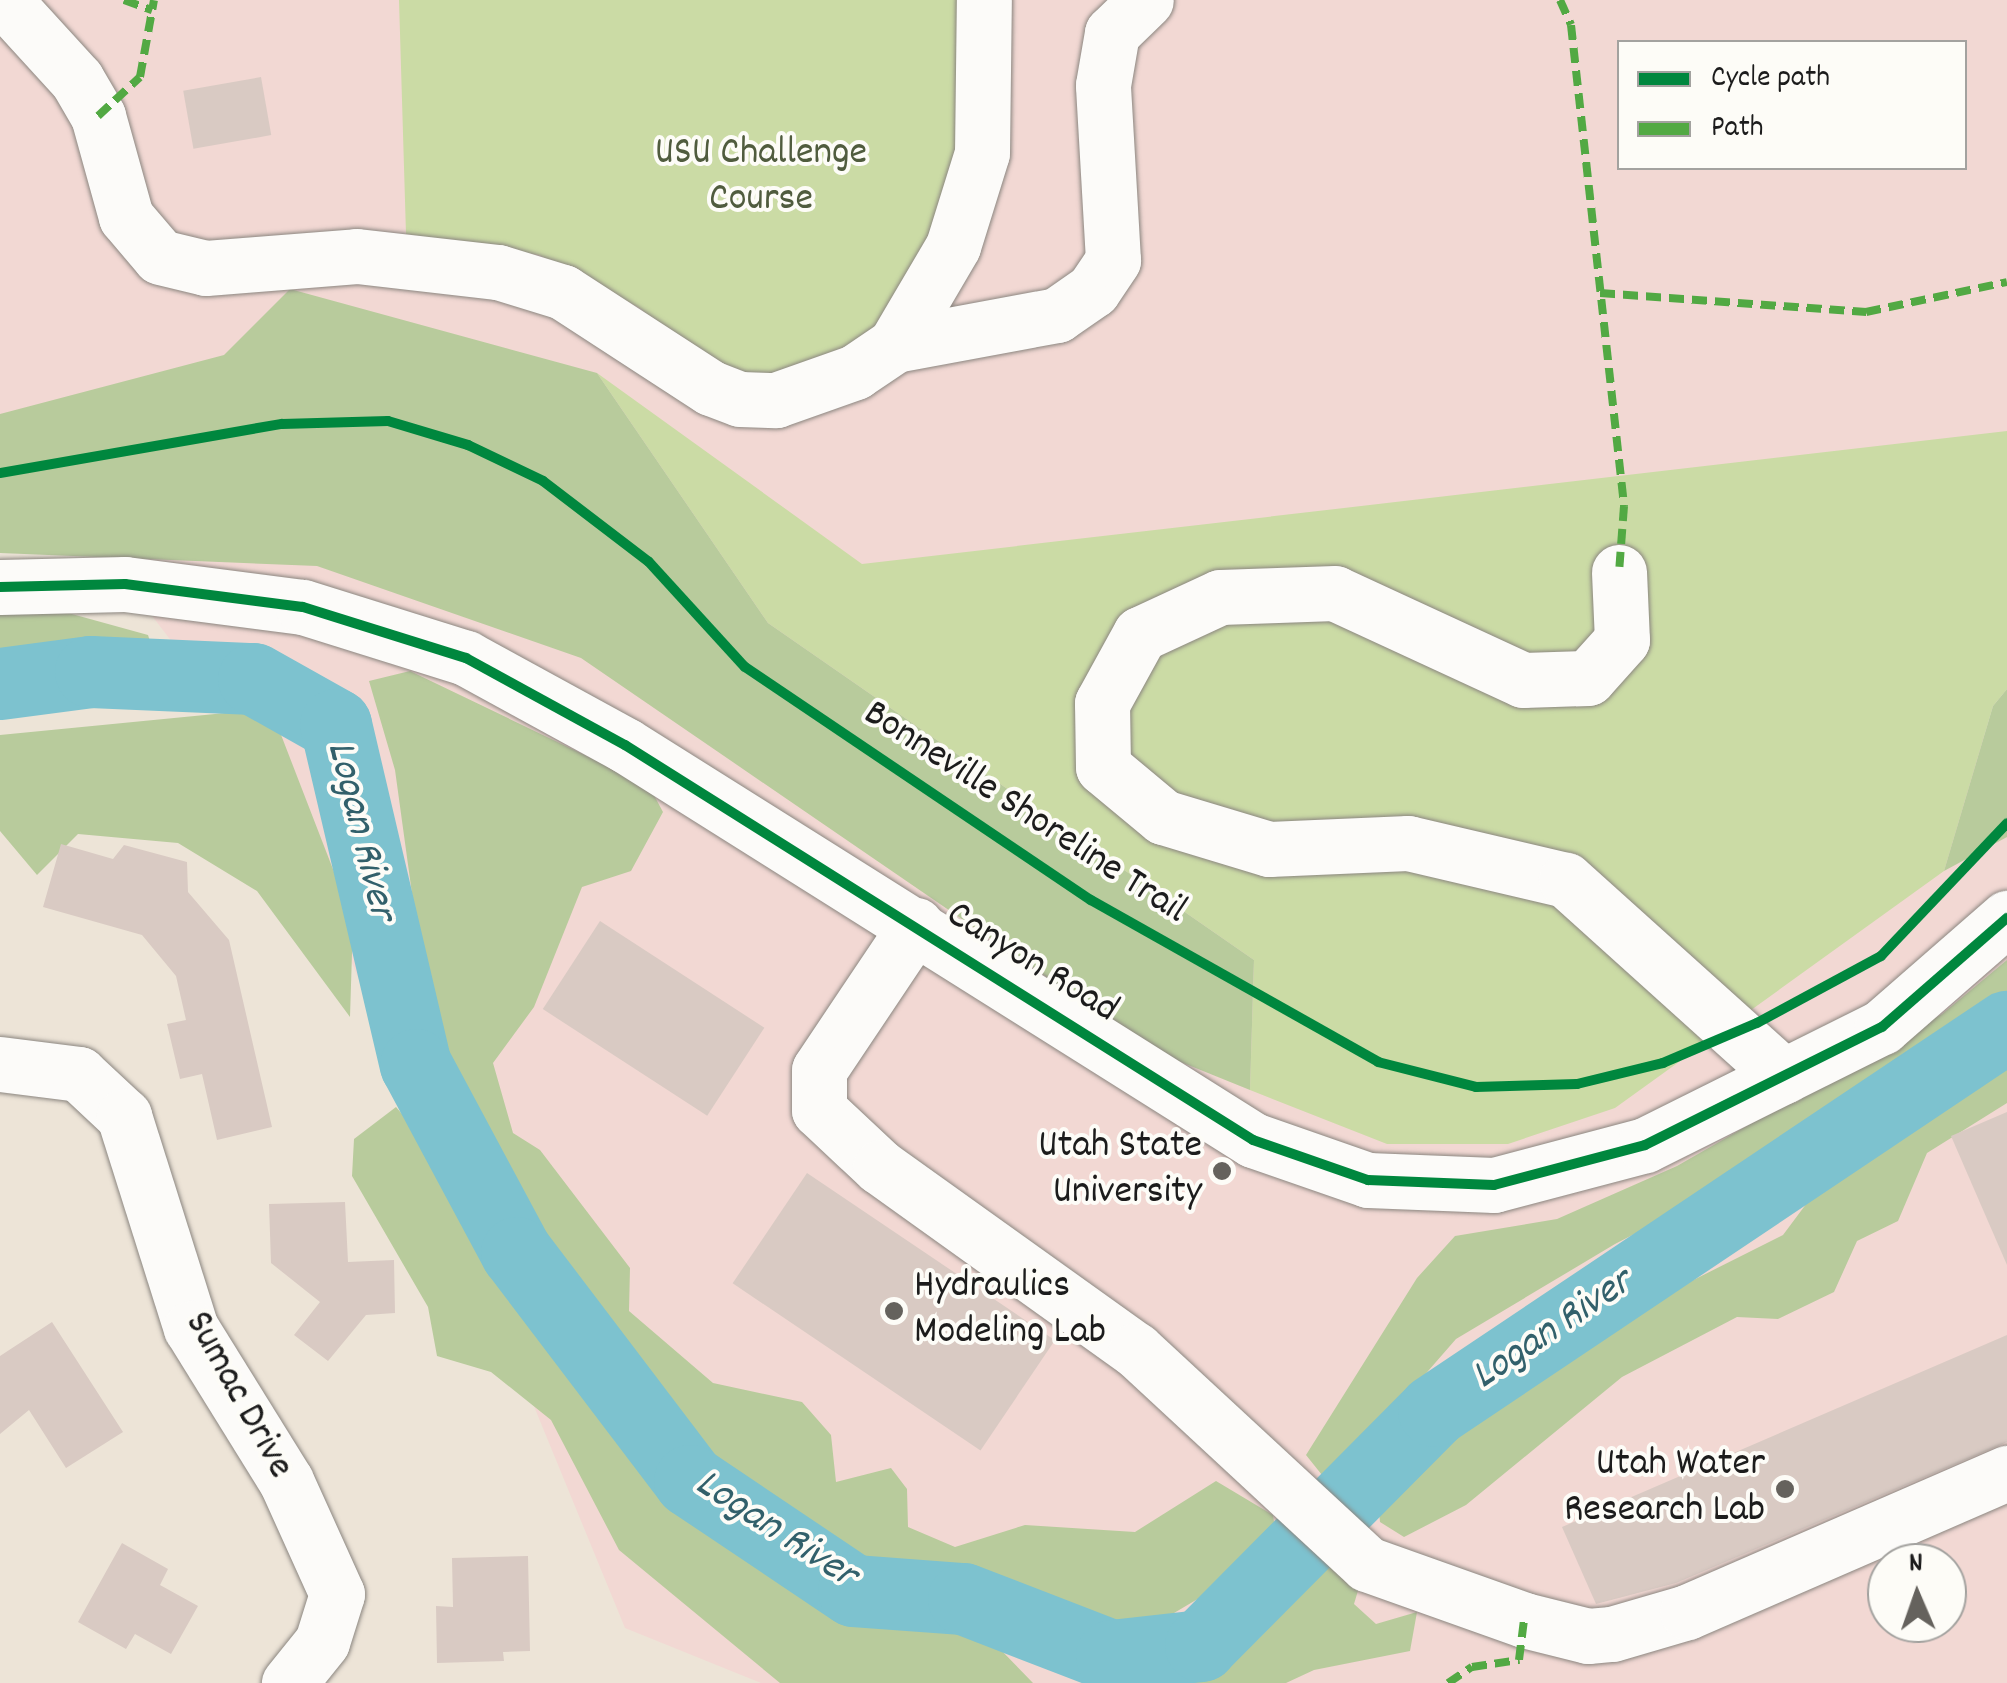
<!DOCTYPE html>
<html>
<head>
<meta charset="utf-8">
<style>
	body { margin:0 }
	#map { position:relative; width:2007px; height:1683px; overflow:hidden; background:#ede4d7; font-family:Dekko,sans-serif }
	div>[style] { position:absolute }
	.built>* { inset:0; background:#f2d8d3 }
	.green>* { inset:0; background:#cbdba5 }
	.forest>* { inset:0; background:#b8cb9c }
	.river>* { height:72px; margin:-36px; padding:0 36px; transform-origin:36px; border-radius:36px; background:#7dc2cf }
	.building>* { inset:0; background:#d9cac3; transform-origin:0 0 }
	.roads { filter:drop-shadow(0 0 2px #8b8680) drop-shadow(0 0 2px #8b8680) }
	.minor>* { height:55px; margin:-27.5px; padding:0 27.5px; transform-origin:27.5px; border-radius:27.5px; background:#fcfbf9 }
	.quiet>* { height:8px; margin-top:-4px; transform-origin:0; background:repeating-linear-gradient(90deg,#52a943 0 15px,transparent 0 23px) }
	.cycleway>* { height:10px; margin:-5px; padding:0 5px; transform-origin:5px; border-radius:5px; background:#00873e }
	.dots>* { width:28px; height:28px; translate:-50% -50%; box-sizing:border-box; border:5px solid #fdfcf7; border-radius:50% }
	span { translate:-50% -50%; white-space:nowrap; text-align:center; line-height:1.15; -webkit-text-stroke:8px #fdfcf7; paint-order:stroke }
	.park-label { font-size:40px; color:#505c3e }
	.street-label { font-size:40px; color:#1c1c1c }
	.poi-label { font-size:40px; color:#1c1c1c }
	.right { translate:-100% -50%; text-align:right }
	.left { translate:0 -50%; text-align:left }
	.water-label { font-size:42px; color:#32606b; font-style:italic }
	.legend { position:absolute; left:1617px; top:40px; width:350px; height:130px; box-sizing:border-box; background:#fdfcf7; border:2px solid #a3a29f; margin:0; padding:12px 18px; list-style:none; font-size:30px; color:#1c1c1c }
	.legend li { display:flex; align-items:center; gap:20px; height:50px }
	.legend b { width:50px; border:2px solid #a3a29f }
	.north { position:absolute; left:1867px; top:1543px; width:100px; height:100px; box-sizing:border-box; background:#fdfcf7; border:2px solid #a3a29f; border-radius:50%; rotate:358deg; font-size:28px; font-weight:700; line-height:40px; text-align:center; color:#1c1c1c }
	.north::after { content:''; display:block; margin:auto; width:35px; height:45px; background:#65625d; clip-path:polygon(50% 0,100% 100%,50% 72%,0 100%) }
</style>
</head>
<body>
<div id="map">
	<div class="built">
		<div style="clip-path:polygon(evenodd,0 0,2007px 0,2007px 654px,1856px 741px,2007px 734px,2007px 1683px,761px 1683px,625px 1628px,276px 778px,0 417px,0 0,1620px 42px,1964px 42px,1964px 168px,1620px 168px,1620px 42px,0 0,1887px 1563px,1947px 1563px,1947px 1623px,1887px 1623px,1887px 1563px)"></div>
	</div>
	<div class="green">
		<div style="clip-path:polygon(399px 0,960px 0,963px 119px,937px 225px,882px 323px,824px 366px,778px 380px,716px 368px,638px 307px,539px 255px,406px 234px)"></div>
		<div style="clip-path:polygon(597px 373px,862px 564px,2007px 431px,2007px 689px,1993px 706px,1944px 871px,1615px 1108px,1508px 1144px,1387px 1144px,1250px 1090px,1254px 960px,768px 623px)"></div>
	</div>
	<div class="forest">
		<div style="clip-path:polygon(290px 289px,597px 373px,768px 623px,1254px 960px,1250px 1090px,1156px 1052px,581px 658px,317px 566px,0 553px,0 414px,224px 355px)"></div>
		<div style="clip-path:polygon(61px 611px,148px 635px,154px 654px,135px 665px,0 671px,0 615px)"></div>
		<div style="clip-path:polygon(410px 671px,649px 786px,663px 812px,631px 871px,582px 887px,534px 1007px,493px 1063px,513px 1133px,540px 1150px,630px 1268px,629px 1311px,713px 1383px,802px 1402px,831px 1435px,836px 1482px,891px 1468px,907px 1489px,908px 1527px,955px 1547px,1025px 1525px,1135px 1532px,1216px 1481px,1273px 1515px,1276px 1536px,1240px 1574px,1152px 1626px,1090px 1636px,924px 1575px,898px 1580px,904px 1615px,1000px 1649px,1033px 1683px,780px 1683px,619px 1550px,551px 1420px,491px 1372px,437px 1356px,428px 1307px,352px 1176px,354px 1139px,396px 1107px,461px 1184px,439px 1090px,395px 770px,369px 681px)"></div>
		<div style="clip-path:polygon(2007px 689px,2007px 837px,1944px 871px,1993px 706px)"></div>
		<div style="clip-path:polygon(256px 710px,278px 727px,353px 921px,350px 1017px,257px 891px,178px 843px,78px 834px,37px 875px,0 831px,0 735px)"></div>
		<div style="clip-path:polygon(2007px 960px,2007px 1003px,1818px 1139px,1615px 1244px,1456px 1339px,1347px 1464px,1322px 1475px,1306px 1455px,1417px 1278px,1455px 1236px,1557px 1219px,1677px 1166px,1942px 1014px)"></div>
		<div style="clip-path:polygon(2007px 1056px,2007px 1103px,1927px 1153px,1898px 1221px,1857px 1241px,1834px 1292px,1778px 1319px,1737px 1317px,1622px 1377px,1466px 1505px,1404px 1537px,1380px 1522px,1377px 1493px,1431px 1427px,1558px 1348px,1783px 1235px,1842px 1156px)"></div>
		<div style="clip-path:polygon(1327px 1563px,1360px 1584px,1354px 1604px,1376px 1624px,1417px 1612px,1410px 1651px,1314px 1670px,1286px 1683px,1176px 1683px,1259px 1638px)"></div>
	</div>
	<div class="river">
		<div style="left:0;top:684px;width:92px;rotate:-7.5deg"></div>
		<div style="left:91px;top:672px;width:163px;rotate:2.5deg"></div>
		<div style="left:254px;top:679px;width:94px;rotate:29.3deg"></div>
		<div style="left:336px;top:725px;width:349px;rotate:76.8deg"></div>
		<div style="left:416px;top:1065px;width:213px;rotate:61.8deg"></div>
		<div style="left:517px;top:1253px;width:286px;rotate:52.8deg"></div>
		<div style="left:690px;top:1481px;width:197px;rotate:33.9deg"></div>
		<div style="left:854px;top:1591px;width:110px;rotate:4.2deg"></div>
		<div style="left:964px;top:1599px;width:159px;rotate:21.1deg"></div>
		<div style="left:1112px;top:1656px;width:90px;rotate:-6.4deg"></div>
		<div style="left:1201px;top:1646px;width:331px;rotate:-45.2deg"></div>
		<div style="left:1434px;top:1411px;width:690px;rotate:-33.83deg"></div>
	</div>
	<div class="building">
		<div style="left:261px;top:77px;width:59px;height:79px;rotate:80deg"></div>
		<div style="clip-path:polygon(61px 844px,113px 859px,124px 845px,187px 862px,188px 892px,229px 940px,272px 1127px,217px 1140px,202px 1074px,180px 1079px,167px 1024px,186px 1020px,176px 976px,142px 935px,43px 907px)"></div>
		<div style="left:600px;top:921px;width:196px;height:105px;rotate:33deg"></div>
		<div style="clip-path:polygon(2007px 1112px,2007px 1265px,1951px 1136px)"></div>
		<div style="left:807px;top:1173px;width:299px;height:133px;rotate:34deg"></div>
		<div style="clip-path:polygon(345px 1202px,348px 1262px,394px 1260px,395px 1313px,366px 1315px,328px 1361px,294px 1335px,320px 1302px,271px 1263px,269px 1204px)"></div>
		<div style="clip-path:polygon(52px 1322px,123px 1432px,66px 1468px,29px 1410px,0 1434px,0 1356px)"></div>
		<div style="clip-path:polygon(2007px 1335px,2007px 1442px,1676px 1583px,1596px 1604px,1562px 1527px)"></div>
		<div style="clip-path:polygon(122px 1543px,168px 1569px,160px 1585px,198px 1606px,171px 1654px,135px 1634px,126px 1649px,78px 1622px)"></div>
		<div style="clip-path:polygon(528px 1556px,530px 1651px,503px 1652px,504px 1661px,437px 1663px,436px 1606px,453px 1607px,452px 1558px)"></div>
	</div>
	<div class="roads">
		<div class="minor">
			<div style="left:4px;top:0;width:108px;rotate:47.6deg"></div>
			<div style="left:77px;top:80px;width:42px;rotate:59.7deg"></div>
			<div style="left:98px;top:116px;width:105px;rotate:74.5deg"></div>
			<div style="left:126px;top:217px;width:52px;rotate:49.6deg"></div>
			<div style="left:160px;top:257px;width:47px;rotate:13.4deg"></div>
			<div style="left:206px;top:268px;width:151px;rotate:-4.5deg"></div>
			<div style="left:357px;top:256px;width:142px;rotate:6.5deg"></div>
			<div style="left:498px;top:272px;width:68px;rotate:17.1deg"></div>
			<div style="left:563px;top:292px;width:176px;rotate:33deg"></div>
			<div style="left:711px;top:388px;width:31px;rotate:21deg"></div>
			<div style="left:740px;top:399px;width:36px;rotate:2deg"></div>
			<div style="left:776px;top:400px;width:84px;rotate:-19.5deg"></div>
			<div style="left:855px;top:372px;width:48px;rotate:-34deg"></div>
			<div style="left:895px;top:345px;width:115px;rotate:-59.6deg"></div>
			<div style="left:953px;top:246px;width:97px;rotate:-72.7deg"></div>
			<div style="left:982px;top:153px;width:153px;rotate:-89.3deg"></div>
			<div style="left:895px;top:345px;width:165px;rotate:-10.5deg"></div>
			<div style="left:1057px;top:315px;width:44px;rotate:-34.8deg"></div>
			<div style="left:1093px;top:290px;width:36px;rotate:-56deg"></div>
			<div style="left:1113px;top:260px;width:175px;rotate:-93.3deg"></div>
			<div style="left:1103px;top:85px;width:53px;rotate:-80.2deg"></div>
			<div style="left:1112px;top:33px;width:47px;rotate:-44.1deg"></div>
			<div style="left:1619px;top:572px;width:68px;rotate:87.5deg"></div>
			<div style="left:1622px;top:640px;width:51px;rotate:131.8deg"></div>
			<div style="left:1588px;top:678px;width:65px;rotate:178.2deg"></div>
			<div style="left:1523px;top:680px;width:207px;rotate:-155.2deg"></div>
			<div style="left:1335px;top:593px;width:115px;rotate:178deg"></div>
			<div style="left:1220px;top:597px;width:88px;rotate:155.2deg"></div>
			<div style="left:1140px;top:634px;width:79px;rotate:118.8deg"></div>
			<div style="left:1102px;top:703px;width:64px;rotate:89.1deg"></div>
			<div style="left:1103px;top:767px;width:78px;rotate:39.8deg"></div>
			<div style="left:1163px;top:817px;width:111px;rotate:16.8deg"></div>
			<div style="left:1269px;top:849px;width:139px;rotate:-2.5deg"></div>
			<div style="left:1408px;top:843px;width:162px;rotate:13.2deg"></div>
			<div style="left:1566px;top:880px;width:293px;rotate:42deg"></div>
			<div style="left:0;top:587px;width:125px;rotate:-1.4deg"></div>
			<div style="left:125px;top:584px;width:179px;rotate:7.4deg"></div>
			<div style="left:303px;top:607px;width:171px;rotate:17.4deg"></div>
			<div style="left:466px;top:658px;width:181px;rotate:28.7deg"></div>
			<div style="left:625px;top:745px;width:742px;rotate:32.17deg"></div>
			<div style="left:1253px;top:1140px;width:122px;rotate:19.2deg"></div>
			<div style="left:1368px;top:1180px;width:126px;rotate:2.3deg"></div>
			<div style="left:1494px;top:1185px;width:156px;rotate:-14.8deg"></div>
			<div style="left:1645px;top:1145px;width:265px;rotate:-26.5deg"></div>
			<div style="left:1882px;top:1027px;width:166px;rotate:-41.1deg"></div>
			<div style="left:916px;top:925px;width:174px;rotate:123.8deg"></div>
			<div style="left:819px;top:1070px;width:40px;rotate:90deg"></div>
			<div style="left:819px;top:1110px;width:83px;rotate:43.1deg"></div>
			<div style="left:880px;top:1167px;width:315px;rotate:35.6deg"></div>
			<div style="left:1136px;top:1350px;width:315px;rotate:42.8deg"></div>
			<div style="left:1367px;top:1564px;width:167px;rotate:19.6deg"></div>
			<div style="left:1524px;top:1620px;width:66px;rotate:14deg"></div>
			<div style="left:1588px;top:1636px;width:24px;rotate:-5deg"></div>
			<div style="left:1612px;top:1634px;width:78px;rotate:-16.3deg"></div>
			<div style="left:1687px;top:1612px;width:349px;rotate:-23.5deg"></div>
			<div style="left:0;top:1064px;width:80px;rotate:7.2deg"></div>
			<div style="left:79px;top:1074px;width:62px;rotate:43deg"></div>
			<div style="left:124px;top:1116px;width:222px;rotate:72.5deg"></div>
			<div style="left:191px;top:1328px;width:180px;rotate:58.2deg"></div>
			<div style="left:286px;top:1481px;width:124px;rotate:65.7deg"></div>
			<div style="left:337px;top:1594px;width:50px;rotate:107.4deg"></div>
			<div style="left:322px;top:1642px;width:53px;rotate:128.8deg"></div>
		</div>
	</div>
	<div class="quiet">
		<div style="left:124px;top:0;width:30px;rotate:20deg"></div>
		<div style="left:1560px;top:0;width:27px;rotate:66deg"></div>
		<div style="left:1571px;top:25px;width:484px;rotate:83.7deg"></div>
		<div style="left:1624px;top:506px;width:66px;rotate:94.3deg"></div>
		<div style="left:98px;top:116px;width:57px;rotate:-42.9deg"></div>
		<div style="left:140px;top:77px;width:78px;rotate:-79.7deg"></div>
		<div style="left:1600px;top:293px;width:267px;rotate:4.1deg"></div>
		<div style="left:1866px;top:312px;width:144px;rotate:-12deg"></div>
		<div style="left:1448px;top:1683px;width:29px;rotate:-34deg"></div>
		<div style="left:1472px;top:1667px;width:48px;rotate:-8.5deg"></div>
		<div style="left:1519px;top:1660px;width:40px;rotate:-82.9deg"></div>
	</div>
	<div class="cycleway">
		<div style="left:0;top:473px;width:286px;rotate:-9.9deg"></div>
		<div style="left:282px;top:424px;width:106px;rotate:-1.6deg"></div>
		<div style="left:388px;top:421px;width:84px;rotate:16.7deg"></div>
		<div style="left:468px;top:445px;width:83px;rotate:25.6deg"></div>
		<div style="left:543px;top:481px;width:133px;rotate:37.4deg"></div>
		<div style="left:649px;top:562px;width:142px;rotate:47.6deg"></div>
		<div style="left:745px;top:667px;width:417px;rotate:34deg"></div>
		<div style="left:1091px;top:900px;width:330px;rotate:29.4deg"></div>
		<div style="left:1378px;top:1062px;width:101px;rotate:14.3deg"></div>
		<div style="left:1476px;top:1087px;width:101px;rotate:-1.7deg"></div>
		<div style="left:1577px;top:1084px;width:89px;rotate:-13.7deg"></div>
		<div style="left:1663px;top:1063px;width:102px;rotate:-23.1deg"></div>
		<div style="left:1757px;top:1023px;width:141px;rotate:-28.4deg"></div>
		<div style="left:1881px;top:956px;width:183px;rotate:-46.5deg"></div>
		<div style="left:0;top:587px;width:125px;rotate:-1.4deg"></div>
		<div style="left:125px;top:584px;width:179px;rotate:7.4deg"></div>
		<div style="left:303px;top:607px;width:171px;rotate:17.4deg"></div>
		<div style="left:466px;top:658px;width:181px;rotate:28.7deg"></div>
		<div style="left:625px;top:745px;width:742px;rotate:32.17deg"></div>
		<div style="left:1253px;top:1140px;width:122px;rotate:19.2deg"></div>
		<div style="left:1368px;top:1180px;width:126px;rotate:2.3deg"></div>
		<div style="left:1494px;top:1185px;width:156px;rotate:-14.8deg"></div>
		<div style="left:1645px;top:1145px;width:265px;rotate:-26.5deg"></div>
		<div style="left:1882px;top:1027px;width:166px;rotate:-41.1deg"></div>
	</div>
	<div class="dots">
		<div style="left:1222px;top:1171px;background:#65625d"></div>
		<div style="left:894px;top:1311px;background:#65625d"></div>
		<div style="left:1785px;top:1489px;background:#65625d"></div>
	</div>
	<div class="park-label">
		<span style="left:761px;top:178px">USU Challenge<br>Course</span>
	</div>
	<div class="street-label">
		<span style="left:1024px;top:814px;rotate:33deg">Bonneville Shoreline Trail</span>
		<span style="left:1031px;top:964px;rotate:32deg">Canyon Road</span>
		<span style="left:237px;top:1396px;rotate:61deg">Sumac Drive</span>
	</div>
	<div class="poi-label">
		<span class="right" style="left:1202px;top:1171px">Utah State<br>University</span>
		<span class="left" style="left:914px;top:1311px">Hydraulics<br>Modeling Lab</span>
		<span class="right" style="left:1765px;top:1489px">Utah Water<br>Research Lab</span>
	</div>
	<div class="water-label">
		<span style="left:359px;top:831px;rotate:76deg">Logan River</span>
		<span style="left:1553px;top:1331px;rotate:-34deg">Logan River</span>
		<span style="left:775px;top:1531px;rotate:33deg">Logan River</span>
	</div>
	<ul class="legend">
	<li><b style="height:12px;background:#00873e"></b>Cycle path</li>
	<li><b style="height:12px;background:#52a943"></b>Path</li>
	</ul>
	<div class="north">N</div>
</div>
</body>
</html>
